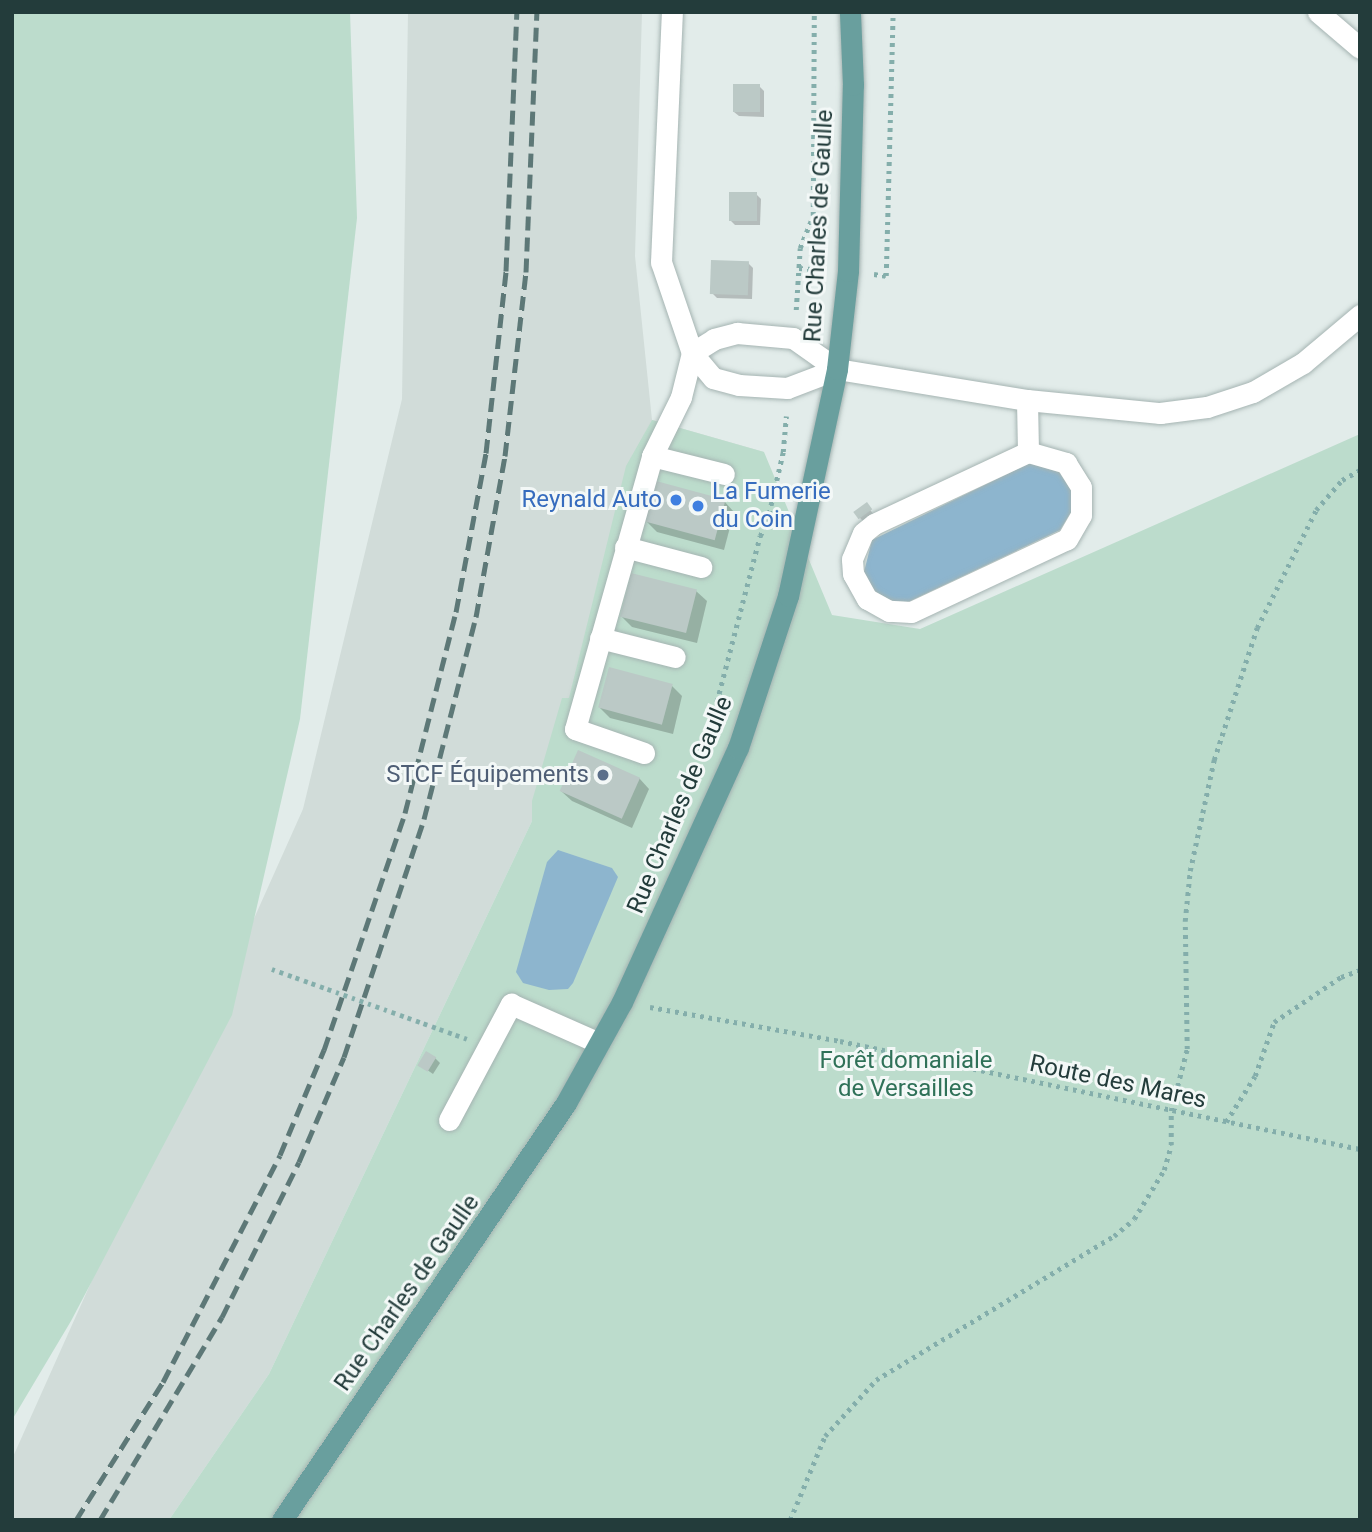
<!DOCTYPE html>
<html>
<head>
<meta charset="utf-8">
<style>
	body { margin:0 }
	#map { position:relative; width:1372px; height:1532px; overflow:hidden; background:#e2ecea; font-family:Roboto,sans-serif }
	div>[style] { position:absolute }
	.built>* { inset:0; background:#d1dcd9 }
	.green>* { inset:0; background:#bcdccc }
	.water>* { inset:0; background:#8db5ce }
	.shadow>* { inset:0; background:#0003 }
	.building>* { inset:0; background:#bbc9c6; transform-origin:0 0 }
	.path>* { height:4.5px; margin-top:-2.25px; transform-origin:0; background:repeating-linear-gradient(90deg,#84aeab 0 3.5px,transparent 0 8.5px) }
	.roads { filter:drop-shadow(0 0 2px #a5b4b2) drop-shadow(0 0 2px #a5b4b2) }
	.minor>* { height:21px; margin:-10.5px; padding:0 10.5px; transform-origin:10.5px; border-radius:10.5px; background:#fff }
	.major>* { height:21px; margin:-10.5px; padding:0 10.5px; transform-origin:10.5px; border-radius:10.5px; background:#699f9e }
	.rail>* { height:5px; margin-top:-2.5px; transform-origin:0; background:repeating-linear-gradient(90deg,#5d7877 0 14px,transparent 0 21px) }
	.path-bridge>* { height:4.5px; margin-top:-2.25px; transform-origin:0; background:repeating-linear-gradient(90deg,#84aeab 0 3.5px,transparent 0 8.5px) }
	.dots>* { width:19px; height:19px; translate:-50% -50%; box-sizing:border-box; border:4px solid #f3f8f7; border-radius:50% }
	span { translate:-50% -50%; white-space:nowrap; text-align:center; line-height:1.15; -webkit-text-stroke:6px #f3f8f7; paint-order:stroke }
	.street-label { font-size:24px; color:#233c3b }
	.shop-label { font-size:24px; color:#366cbe }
	.left { translate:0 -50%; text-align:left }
	.right { translate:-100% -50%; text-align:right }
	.service-label { font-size:24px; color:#4e5e75 }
	.park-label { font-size:24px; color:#2f7158 }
	.frame { position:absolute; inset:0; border:14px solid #233c3b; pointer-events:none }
</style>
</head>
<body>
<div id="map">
	<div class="built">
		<div style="clip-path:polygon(408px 12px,642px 12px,635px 256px,652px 420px,764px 452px,705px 682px,532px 821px,269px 1374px,169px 1520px,12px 1520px,12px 1459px,303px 809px,402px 399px)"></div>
	</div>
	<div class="green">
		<div style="clip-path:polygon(12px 12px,350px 12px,357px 218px,300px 719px,232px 1015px,71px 1321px,12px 1420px)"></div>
		<div style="clip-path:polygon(652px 420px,764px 452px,832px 615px,920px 629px,1360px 434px,1360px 1520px,169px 1520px,269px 1374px,532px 821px,532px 801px,562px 698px,569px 698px,626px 466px)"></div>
	</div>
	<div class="water">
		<div style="clip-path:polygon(1030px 463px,1059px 472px,1071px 490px,1071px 512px,1060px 530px,908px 602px,892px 601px,874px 591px,864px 572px,872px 540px)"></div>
		<div style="clip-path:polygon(558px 850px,612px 868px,618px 877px,573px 983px,568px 989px,549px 990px,523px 983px,516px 972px,547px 862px)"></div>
	</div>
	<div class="shadow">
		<div style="clip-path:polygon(759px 86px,764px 91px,764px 117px,739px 116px,734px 112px)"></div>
		<div style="clip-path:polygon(756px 194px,761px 199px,760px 225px,735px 225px,730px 220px)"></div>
		<div style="clip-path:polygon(748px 263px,753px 268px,752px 299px,717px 298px,712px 293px)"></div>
		<div style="clip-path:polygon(724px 501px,734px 512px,724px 550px,657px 532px,647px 522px)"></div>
		<div style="clip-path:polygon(868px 507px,874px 515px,864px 522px,859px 517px)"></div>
		<div style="clip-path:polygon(696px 591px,707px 601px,697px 643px,632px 627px,622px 617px)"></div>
		<div style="clip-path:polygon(672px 686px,682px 696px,673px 734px,610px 718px,600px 708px)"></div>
		<div style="clip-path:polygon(639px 778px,649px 789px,632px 828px,572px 801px,561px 791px)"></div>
		<div style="clip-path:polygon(435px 1058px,440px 1063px,433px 1074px,420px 1065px)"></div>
	</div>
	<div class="building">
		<div style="left:733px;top:84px;width:27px;height:28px"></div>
		<div style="left:729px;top:192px;width:28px;height:29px"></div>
		<div style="left:711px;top:260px;width:38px;height:34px;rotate:2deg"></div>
		<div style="left:656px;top:481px;width:72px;height:42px;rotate:15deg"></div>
		<div style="left:867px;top:502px;width:9px;height:17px;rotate:54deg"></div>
		<div style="left:631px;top:573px;width:68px;height:45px;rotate:14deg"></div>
		<div style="left:609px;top:667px;width:66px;height:42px;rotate:15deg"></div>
		<div style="left:578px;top:750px;width:68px;height:45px;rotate:24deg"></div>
		<div style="left:426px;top:1051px;width:12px;height:17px;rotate:31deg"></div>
	</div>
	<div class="path">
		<div style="left:799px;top:268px;width:21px;rotate:5deg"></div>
		<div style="left:874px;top:274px;width:12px;rotate:9deg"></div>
		<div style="left:886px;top:276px;width:264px;rotate:-88.5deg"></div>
		<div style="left:796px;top:310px;width:62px;rotate:-86.3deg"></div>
		<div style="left:800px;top:248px;width:35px;rotate:-68deg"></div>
		<div style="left:813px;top:215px;width:203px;rotate:-89.7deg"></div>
		<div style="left:706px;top:743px;width:214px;rotate:-75.4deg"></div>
		<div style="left:760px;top:536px;width:16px;rotate:-63deg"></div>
		<div style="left:767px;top:522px;width:72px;rotate:-77.1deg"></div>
		<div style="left:783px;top:452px;width:36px;rotate:-85deg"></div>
		<div style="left:650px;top:1007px;width:193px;rotate:10.1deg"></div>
		<div style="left:840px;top:1041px;width:531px;rotate:11.73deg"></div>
		<div style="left:1226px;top:1122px;width:54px;rotate:-57.8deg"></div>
		<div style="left:1255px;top:1076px;width:57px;rotate:-70.6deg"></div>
		<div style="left:1274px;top:1022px;width:81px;rotate:-33.9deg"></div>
		<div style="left:1341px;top:977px;width:20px;rotate:-20deg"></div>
		<div style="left:790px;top:1520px;width:91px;rotate:-67.4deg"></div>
		<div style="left:825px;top:1436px;width:76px;rotate:-47.7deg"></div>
		<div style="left:876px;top:1380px;width:278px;rotate:-31.2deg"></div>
		<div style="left:1114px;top:1236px;width:26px;rotate:-40deg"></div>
		<div style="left:1134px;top:1219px;width:57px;rotate:-58.5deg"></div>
		<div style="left:1164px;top:1170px;width:26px;rotate:-74deg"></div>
		<div style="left:1171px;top:1145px;width:34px;rotate:-90deg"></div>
		<div style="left:1171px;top:1111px;width:64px;rotate:-75.5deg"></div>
		<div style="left:1187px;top:1049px;width:128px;rotate:-90.9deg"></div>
		<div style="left:1185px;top:921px;width:50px;rotate:-84.3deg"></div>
		<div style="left:1190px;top:871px;width:114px;rotate:-77.8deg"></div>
		<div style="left:1214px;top:760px;width:139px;rotate:-72deg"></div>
		<div style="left:1257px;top:628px;width:132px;rotate:-63.4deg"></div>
		<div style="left:1316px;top:510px;width:40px;rotate:-49deg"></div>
		<div style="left:1342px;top:480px;width:21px;rotate:-29deg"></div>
	</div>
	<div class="roads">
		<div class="minor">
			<div style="left:1318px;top:12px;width:55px;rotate:40.6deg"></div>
			<div style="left:837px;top:369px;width:53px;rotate:159.2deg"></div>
			<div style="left:787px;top:388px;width:48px;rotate:-176.4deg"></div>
			<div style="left:739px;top:385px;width:27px;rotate:-165deg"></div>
			<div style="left:713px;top:378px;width:33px;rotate:-130deg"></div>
			<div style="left:692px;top:353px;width:26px;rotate:-32deg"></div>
			<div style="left:714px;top:339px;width:24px;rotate:-15deg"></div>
			<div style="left:737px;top:333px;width:56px;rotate:5.1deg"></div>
			<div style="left:793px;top:338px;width:54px;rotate:35.2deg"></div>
			<div style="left:837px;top:369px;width:193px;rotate:9.3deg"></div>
			<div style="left:1027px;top:400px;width:134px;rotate:5.6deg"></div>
			<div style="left:1160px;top:413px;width:47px;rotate:-7.3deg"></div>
			<div style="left:1207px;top:407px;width:48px;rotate:-18.1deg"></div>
			<div style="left:1253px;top:392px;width:58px;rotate:-30.1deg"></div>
			<div style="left:1303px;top:363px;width:75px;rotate:-40.1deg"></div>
			<div style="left:1027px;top:400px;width:52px;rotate:88.9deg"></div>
			<div style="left:1028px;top:452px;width:40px;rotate:16deg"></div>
			<div style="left:1066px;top:463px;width:28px;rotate:58deg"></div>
			<div style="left:1081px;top:487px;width:28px;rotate:90deg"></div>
			<div style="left:1081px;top:515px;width:28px;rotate:120deg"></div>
			<div style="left:1067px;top:539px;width:172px;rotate:154.9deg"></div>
			<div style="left:911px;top:612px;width:22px;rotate:-177deg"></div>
			<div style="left:889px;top:611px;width:25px;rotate:-151deg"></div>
			<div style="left:867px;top:599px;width:29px;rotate:-119deg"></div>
			<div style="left:853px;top:574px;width:15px;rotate:-94deg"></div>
			<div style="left:852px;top:559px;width:28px;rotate:-67deg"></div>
			<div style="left:863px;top:533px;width:14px;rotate:-39deg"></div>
			<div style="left:874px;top:524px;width:170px;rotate:-25.1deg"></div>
			<div style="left:652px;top:456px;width:74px;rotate:14deg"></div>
			<div style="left:625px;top:547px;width:79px;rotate:14.7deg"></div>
			<div style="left:600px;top:638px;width:77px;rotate:14.2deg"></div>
			<div style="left:644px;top:753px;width:73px;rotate:-160.8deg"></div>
			<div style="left:575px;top:729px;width:284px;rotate:-74.2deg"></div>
			<div style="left:652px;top:456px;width:66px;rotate:-63.8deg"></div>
			<div style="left:681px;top:397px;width:45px;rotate:-76deg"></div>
			<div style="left:692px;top:353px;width:96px;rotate:-108.8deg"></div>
			<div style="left:661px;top:262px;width:250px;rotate:-87.5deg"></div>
			<div style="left:449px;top:1120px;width:132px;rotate:-61.9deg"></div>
			<div style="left:511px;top:1004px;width:96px;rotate:23.9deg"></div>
		</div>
		<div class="major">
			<div style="left:282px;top:1520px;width:505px;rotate:-55.74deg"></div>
			<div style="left:566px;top:1103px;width:115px;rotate:-61deg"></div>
			<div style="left:622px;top:1002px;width:279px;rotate:-65.5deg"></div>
			<div style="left:738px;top:748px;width:160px;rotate:-71.8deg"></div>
			<div style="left:788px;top:596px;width:232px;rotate:-77.8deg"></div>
			<div style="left:837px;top:369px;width:99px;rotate:-83.6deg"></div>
			<div style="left:848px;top:271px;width:186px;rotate:-88.5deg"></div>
			<div style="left:853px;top:85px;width:73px;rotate:-92.4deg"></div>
		</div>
	</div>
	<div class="rail">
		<div style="left:76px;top:1520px;width:163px;rotate:-57.8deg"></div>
		<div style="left:163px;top:1382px;width:255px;rotate:-62.7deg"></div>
		<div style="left:280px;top:1155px;width:114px;rotate:-67.3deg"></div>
		<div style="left:324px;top:1050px;width:250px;rotate:-71.1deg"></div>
		<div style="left:405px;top:813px;width:207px;rotate:-75.8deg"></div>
		<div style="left:456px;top:612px;width:162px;rotate:-79.3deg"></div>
		<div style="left:486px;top:453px;width:183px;rotate:-83.7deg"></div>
		<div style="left:506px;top:271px;width:259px;rotate:-87.6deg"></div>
		<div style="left:100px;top:1520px;width:237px;rotate:-59deg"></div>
		<div style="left:222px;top:1317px;width:173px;rotate:-63.6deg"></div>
		<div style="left:299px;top:1162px;width:114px;rotate:-66.8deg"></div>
		<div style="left:344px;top:1057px;width:251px;rotate:-71.4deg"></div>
		<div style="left:424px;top:819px;width:209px;rotate:-75.6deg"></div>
		<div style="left:476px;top:617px;width:164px;rotate:-79.8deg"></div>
		<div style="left:505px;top:456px;width:185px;rotate:-83.5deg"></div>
		<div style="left:526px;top:272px;width:260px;rotate:-87.6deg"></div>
	</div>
	<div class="path-bridge">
		<div style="left:272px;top:969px;width:207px;rotate:19.7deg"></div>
	</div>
	<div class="dots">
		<div style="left:676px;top:500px;background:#3f7fe0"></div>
		<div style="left:698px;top:506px;background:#3f7fe0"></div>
		<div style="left:603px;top:775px;background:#5c6f8a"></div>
	</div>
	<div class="street-label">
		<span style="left:819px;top:226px;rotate:-87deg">Rue Charles de Gaulle</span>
		<span style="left:680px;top:805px;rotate:-67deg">Rue Charles de Gaulle</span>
		<span style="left:1118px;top:1082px;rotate:12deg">Route des Mares</span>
		<span style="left:407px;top:1293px;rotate:-55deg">Rue Charles de Gaulle</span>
	</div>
	<div class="shop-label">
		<span class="left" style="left:712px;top:506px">La Fumerie<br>du Coin</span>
		<span class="right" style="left:662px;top:500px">Reynald Auto</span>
	</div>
	<div class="service-label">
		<span class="right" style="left:589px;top:775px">STCF Équipements</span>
	</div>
	<div class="park-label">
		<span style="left:906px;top:1075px">Forêt domaniale<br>de Versailles</span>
	</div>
	<div class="frame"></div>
</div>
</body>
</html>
